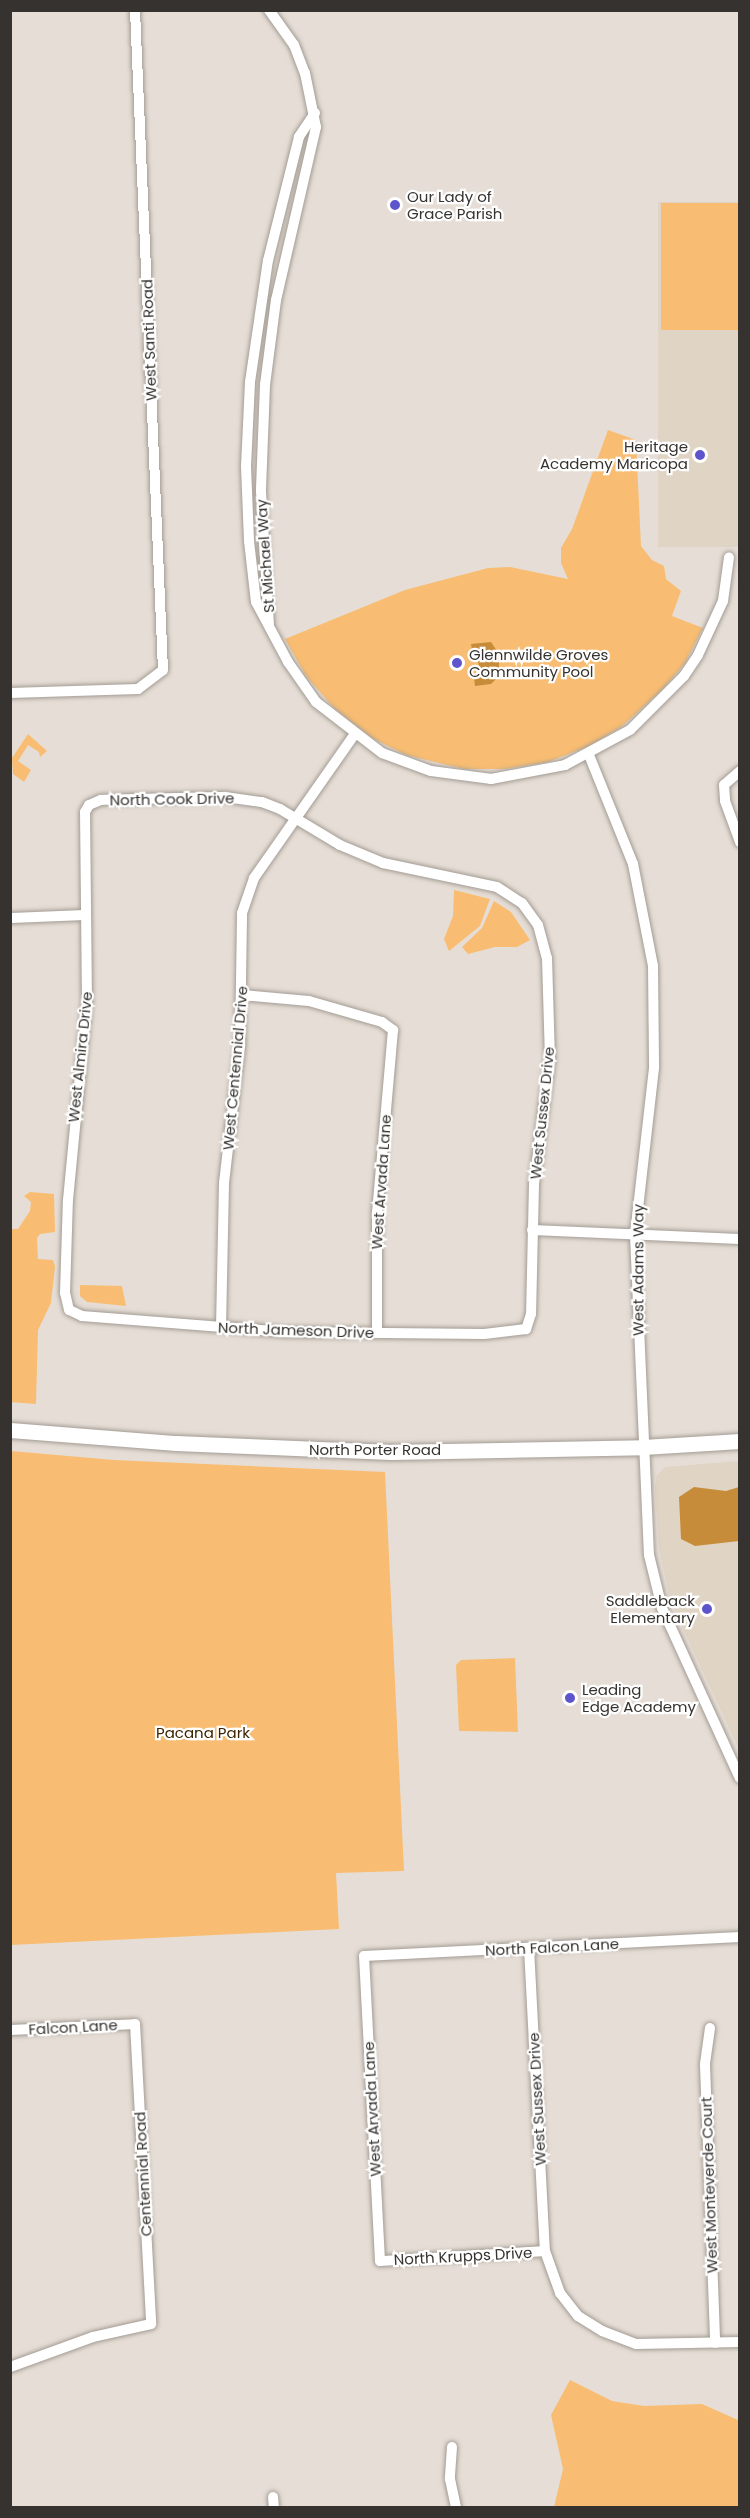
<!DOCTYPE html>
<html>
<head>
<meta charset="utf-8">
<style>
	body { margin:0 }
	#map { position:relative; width:750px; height:2518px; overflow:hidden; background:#e6ded6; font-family:Poppins,sans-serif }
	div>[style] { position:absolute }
	.built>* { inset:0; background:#e0d4c5; transform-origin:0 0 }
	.green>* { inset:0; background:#f8bd72; transform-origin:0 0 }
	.water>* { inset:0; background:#c78c3a }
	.roads { filter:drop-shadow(0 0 2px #a39c94) drop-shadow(0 0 2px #a39c94) }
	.street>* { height:10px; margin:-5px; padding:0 5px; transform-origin:5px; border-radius:5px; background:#fff }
	.secondary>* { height:15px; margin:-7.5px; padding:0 7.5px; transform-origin:7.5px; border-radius:7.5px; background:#fff }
	.dots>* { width:16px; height:16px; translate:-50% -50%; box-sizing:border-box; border:3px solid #fff; border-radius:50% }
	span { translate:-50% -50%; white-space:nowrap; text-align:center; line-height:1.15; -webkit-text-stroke:4.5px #fff; paint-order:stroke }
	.poi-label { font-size:15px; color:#35322f }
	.left { translate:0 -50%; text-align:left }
	.right { translate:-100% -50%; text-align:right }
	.street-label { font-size:15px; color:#35322f }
	.park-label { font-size:15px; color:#3c2401 }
	.frame { position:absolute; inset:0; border:12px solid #35322f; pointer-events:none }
</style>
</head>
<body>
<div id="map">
	<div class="built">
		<div style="left:739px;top:202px;width:345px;height:81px;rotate:90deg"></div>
		<div style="clip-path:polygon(739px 1461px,739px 1749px,671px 1603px,659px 1549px,655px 1487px,657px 1475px,665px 1467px)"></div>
	</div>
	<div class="green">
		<div style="left:739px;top:203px;width:127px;height:78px;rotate:90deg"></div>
		<div style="clip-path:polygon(608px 430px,636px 440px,641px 546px,652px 560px,664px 566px,666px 579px,681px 591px,672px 616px,703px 628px,685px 663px,662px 690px,621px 727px,589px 746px,548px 762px,505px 769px,464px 769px,406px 755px,372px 738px,334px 708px,306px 676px,285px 639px,405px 590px,488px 568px,510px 567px,568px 579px,561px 563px,561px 548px,572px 529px)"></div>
		<div style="clip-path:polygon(28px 734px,47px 751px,40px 757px,39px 752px,28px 745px,18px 761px,31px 770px,24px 782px,13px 774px,12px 758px)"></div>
		<div style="clip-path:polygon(454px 890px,490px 899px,480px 926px,449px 951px,444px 939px,453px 916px)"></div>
		<div style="clip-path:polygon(494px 901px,511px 912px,530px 940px,517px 947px,495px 947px,468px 954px,462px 947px,482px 928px)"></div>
		<div style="clip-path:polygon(30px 1192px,54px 1194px,55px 1232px,40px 1234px,37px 1238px,38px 1259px,53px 1260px,55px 1266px,51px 1303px,38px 1330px,36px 1404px,10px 1402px,11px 1229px,18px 1229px,30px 1211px,31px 1202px,24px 1196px)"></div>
		<div style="clip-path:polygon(80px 1285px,122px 1286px,126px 1306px,87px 1302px,80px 1296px)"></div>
		<div style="clip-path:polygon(11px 1451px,114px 1460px,385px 1472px,404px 1871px,336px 1873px,339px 1929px,11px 1945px)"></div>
		<div style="clip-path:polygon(515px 1658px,518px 1732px,459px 1731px,456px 1665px,461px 1660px)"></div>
		<div style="clip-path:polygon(570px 2380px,612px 2401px,644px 2406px,702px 2404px,738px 2420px,739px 2507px,554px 2507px,563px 2469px,551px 2415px)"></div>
	</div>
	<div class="water">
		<div style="clip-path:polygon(491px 642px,499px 654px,499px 676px,491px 684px,475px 686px,474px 678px,480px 677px,477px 650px,472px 650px,471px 644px)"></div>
		<div style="clip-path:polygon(694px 1487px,726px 1491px,739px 1487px,739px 1541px,695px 1546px,681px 1539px,679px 1497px)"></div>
	</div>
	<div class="roads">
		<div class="street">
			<div style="left:269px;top:10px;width:43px;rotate:54.5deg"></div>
			<div style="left:294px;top:45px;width:30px;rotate:69deg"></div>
			<div style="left:305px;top:73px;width:55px;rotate:78.5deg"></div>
			<div style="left:316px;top:127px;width:178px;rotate:103deg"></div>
			<div style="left:276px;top:300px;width:86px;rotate:97.4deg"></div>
			<div style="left:265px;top:385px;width:106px;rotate:92.2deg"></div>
			<div style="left:261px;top:491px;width:133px;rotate:86.6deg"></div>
			<div style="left:315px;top:113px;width:29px;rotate:124deg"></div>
			<div style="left:299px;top:137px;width:127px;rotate:104.1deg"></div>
			<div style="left:268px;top:260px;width:123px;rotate:98.4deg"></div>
			<div style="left:250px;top:382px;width:84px;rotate:92.7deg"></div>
			<div style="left:246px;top:466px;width:75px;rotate:87.7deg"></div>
			<div style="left:249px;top:541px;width:61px;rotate:83.5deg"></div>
			<div style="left:256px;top:602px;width:68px;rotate:61.9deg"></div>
			<div style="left:288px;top:662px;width:49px;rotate:55deg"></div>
			<div style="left:316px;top:702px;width:83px;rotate:37.7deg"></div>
			<div style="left:382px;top:753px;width:52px;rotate:20.2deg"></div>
			<div style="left:431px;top:771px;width:61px;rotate:7.6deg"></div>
			<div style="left:491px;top:779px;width:75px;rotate:-10.7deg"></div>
			<div style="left:565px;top:765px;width:74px;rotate:-28.3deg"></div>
			<div style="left:630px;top:730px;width:76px;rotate:-45deg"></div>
			<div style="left:684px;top:676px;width:25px;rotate:-56deg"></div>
			<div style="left:698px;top:655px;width:60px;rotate:-65.2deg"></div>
			<div style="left:723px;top:601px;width:44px;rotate:-82.2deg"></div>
			<div style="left:10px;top:693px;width:128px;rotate:-1.8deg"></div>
			<div style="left:138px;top:689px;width:31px;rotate:-37deg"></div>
			<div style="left:163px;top:670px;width:661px;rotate:-92.43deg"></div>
			<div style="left:589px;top:755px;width:118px;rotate:68deg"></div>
			<div style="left:633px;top:864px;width:104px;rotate:78.9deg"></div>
			<div style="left:653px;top:966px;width:102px;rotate:89.4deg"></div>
			<div style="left:654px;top:1068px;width:168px;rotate:96.5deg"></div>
			<div style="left:635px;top:1235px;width:320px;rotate:87.5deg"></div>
			<div style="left:649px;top:1555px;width:55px;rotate:76.2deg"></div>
			<div style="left:662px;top:1608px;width:187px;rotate:65.4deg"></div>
			<div style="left:740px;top:771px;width:21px;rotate:139deg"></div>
			<div style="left:724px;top:785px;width:16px;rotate:86deg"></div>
			<div style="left:725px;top:801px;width:44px;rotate:69.9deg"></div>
			<div style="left:225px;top:797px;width:37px;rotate:8deg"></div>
			<div style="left:262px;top:802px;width:19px;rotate:21deg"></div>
			<div style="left:280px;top:809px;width:70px;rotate:31deg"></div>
			<div style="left:340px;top:845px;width:47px;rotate:22.7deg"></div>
			<div style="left:383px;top:863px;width:116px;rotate:11.9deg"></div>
			<div style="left:497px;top:887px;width:30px;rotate:33deg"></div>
			<div style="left:522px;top:903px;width:27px;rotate:54deg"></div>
			<div style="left:538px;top:925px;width:34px;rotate:75deg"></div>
			<div style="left:547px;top:958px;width:101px;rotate:88.3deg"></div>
			<div style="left:550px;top:1059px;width:126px;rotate:97.3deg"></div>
			<div style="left:534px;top:1184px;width:130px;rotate:91.3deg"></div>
			<div style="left:531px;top:1314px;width:16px;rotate:108deg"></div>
			<div style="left:526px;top:1329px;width:42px;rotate:173.2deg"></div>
			<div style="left:484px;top:1334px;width:198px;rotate:-179.4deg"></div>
			<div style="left:286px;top:1332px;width:205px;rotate:-175.5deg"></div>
			<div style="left:82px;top:1316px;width:14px;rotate:-155deg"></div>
			<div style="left:69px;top:1310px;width:17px;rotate:-103deg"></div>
			<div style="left:65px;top:1293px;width:93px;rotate:-88.2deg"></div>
			<div style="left:68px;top:1200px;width:199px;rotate:-84.5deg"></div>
			<div style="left:87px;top:1002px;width:190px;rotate:-90.6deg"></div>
			<div style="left:85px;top:812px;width:8px;rotate:-60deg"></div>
			<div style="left:89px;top:805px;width:13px;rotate:-23deg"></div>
			<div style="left:101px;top:800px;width:124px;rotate:-1.4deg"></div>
			<div style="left:10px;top:918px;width:76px;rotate:-2.3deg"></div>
			<div style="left:242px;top:995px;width:67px;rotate:5.1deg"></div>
			<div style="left:309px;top:1001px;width:76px;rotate:16deg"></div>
			<div style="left:382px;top:1022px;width:14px;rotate:36deg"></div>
			<div style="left:393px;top:1030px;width:183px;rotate:95deg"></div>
			<div style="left:377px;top:1212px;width:121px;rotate:90deg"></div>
			<div style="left:532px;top:1230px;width:208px;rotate:2.5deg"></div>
			<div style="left:221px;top:1327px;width:144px;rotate:-88.8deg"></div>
			<div style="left:224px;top:1183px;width:139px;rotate:-83.4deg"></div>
			<div style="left:240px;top:1045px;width:132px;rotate:-89.1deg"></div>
			<div style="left:242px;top:913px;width:37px;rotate:-71deg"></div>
			<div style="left:254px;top:878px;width:174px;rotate:-55deg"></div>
			<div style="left:529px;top:1948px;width:303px;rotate:87deg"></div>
			<div style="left:545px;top:2251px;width:45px;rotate:70.3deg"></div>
			<div style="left:560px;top:2293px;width:29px;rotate:52deg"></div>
			<div style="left:578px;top:2316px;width:28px;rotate:32deg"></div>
			<div style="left:602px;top:2331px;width:36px;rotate:21deg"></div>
			<div style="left:636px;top:2344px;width:104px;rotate:-1.1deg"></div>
			<div style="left:710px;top:2028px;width:37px;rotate:98deg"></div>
			<div style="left:705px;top:2065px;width:278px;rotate:87.9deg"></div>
			<div style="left:10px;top:2030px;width:125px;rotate:-2.7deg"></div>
			<div style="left:135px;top:2024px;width:300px;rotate:86.9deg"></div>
			<div style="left:151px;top:2324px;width:59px;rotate:167.4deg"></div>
			<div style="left:93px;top:2337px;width:88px;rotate:160.1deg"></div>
			<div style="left:545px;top:2251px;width:165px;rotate:176.5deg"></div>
			<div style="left:380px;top:2261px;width:305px;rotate:-93deg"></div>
			<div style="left:364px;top:1956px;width:376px;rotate:-2.9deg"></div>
			<div style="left:452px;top:2447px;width:32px;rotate:94deg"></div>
			<div style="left:450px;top:2479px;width:30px;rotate:78deg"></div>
			<div style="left:273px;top:2497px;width:11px;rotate:85deg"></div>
		</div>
		<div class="secondary">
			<div style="left:10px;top:1430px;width:167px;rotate:4.5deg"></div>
			<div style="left:176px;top:1443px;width:215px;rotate:2.4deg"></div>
			<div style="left:391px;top:1452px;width:252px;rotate:-1.1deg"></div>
			<div style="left:643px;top:1447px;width:97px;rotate:-3.5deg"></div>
		</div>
	</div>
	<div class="dots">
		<div style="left:395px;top:205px;background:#5e55cd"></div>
		<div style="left:700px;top:455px;background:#5e55cd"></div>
		<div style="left:457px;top:663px;background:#5e55cd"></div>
		<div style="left:707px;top:1609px;background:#5e55cd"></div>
		<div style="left:570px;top:1698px;background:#5e55cd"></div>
	</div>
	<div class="poi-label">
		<span class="left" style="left:407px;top:205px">Our Lady of<br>Grace Parish</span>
		<span class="right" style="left:688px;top:455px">Heritage<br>Academy Maricopa</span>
		<span class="left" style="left:469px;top:663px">Glennwilde Groves<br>Community Pool</span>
		<span class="right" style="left:695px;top:1609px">Saddleback<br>Elementary</span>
		<span class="left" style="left:582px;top:1698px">Leading<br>Edge Academy</span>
	</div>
	<div class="street-label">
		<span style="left:149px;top:340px;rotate:-92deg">West Santi Road</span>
		<span style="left:265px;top:556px;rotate:-94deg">St Michael Way</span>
		<span style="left:172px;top:799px;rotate:-1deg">North Cook Drive</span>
		<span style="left:80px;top:1057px;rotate:-84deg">West Almira Drive</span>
		<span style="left:235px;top:1068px;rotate:-85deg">West Centennial Drive</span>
		<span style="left:542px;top:1113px;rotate:-84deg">West Sussex Drive</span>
		<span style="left:381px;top:1182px;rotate:-86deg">West Arvada Lane</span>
		<span style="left:638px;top:1270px;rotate:-90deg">West Adams Way</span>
		<span style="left:296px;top:1330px;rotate:2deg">North Jameson Drive</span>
		<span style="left:375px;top:1450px">North Porter Road</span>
		<span style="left:552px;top:1947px;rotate:-3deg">North Falcon Lane</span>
		<span style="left:73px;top:2027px;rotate:-3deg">Falcon Lane</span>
		<span style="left:537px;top:2099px;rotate:-93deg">West Sussex Drive</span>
		<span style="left:372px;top:2109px;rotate:-93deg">West Arvada Lane</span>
		<span style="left:143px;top:2174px;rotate:-93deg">Centennial Road</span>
		<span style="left:709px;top:2185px;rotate:-92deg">West Monteverde Court</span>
		<span style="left:463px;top:2256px;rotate:-3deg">North Krupps Drive</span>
	</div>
	<div class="park-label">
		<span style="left:203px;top:1733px">Pacana Park</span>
	</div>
	<div class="frame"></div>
</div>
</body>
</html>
